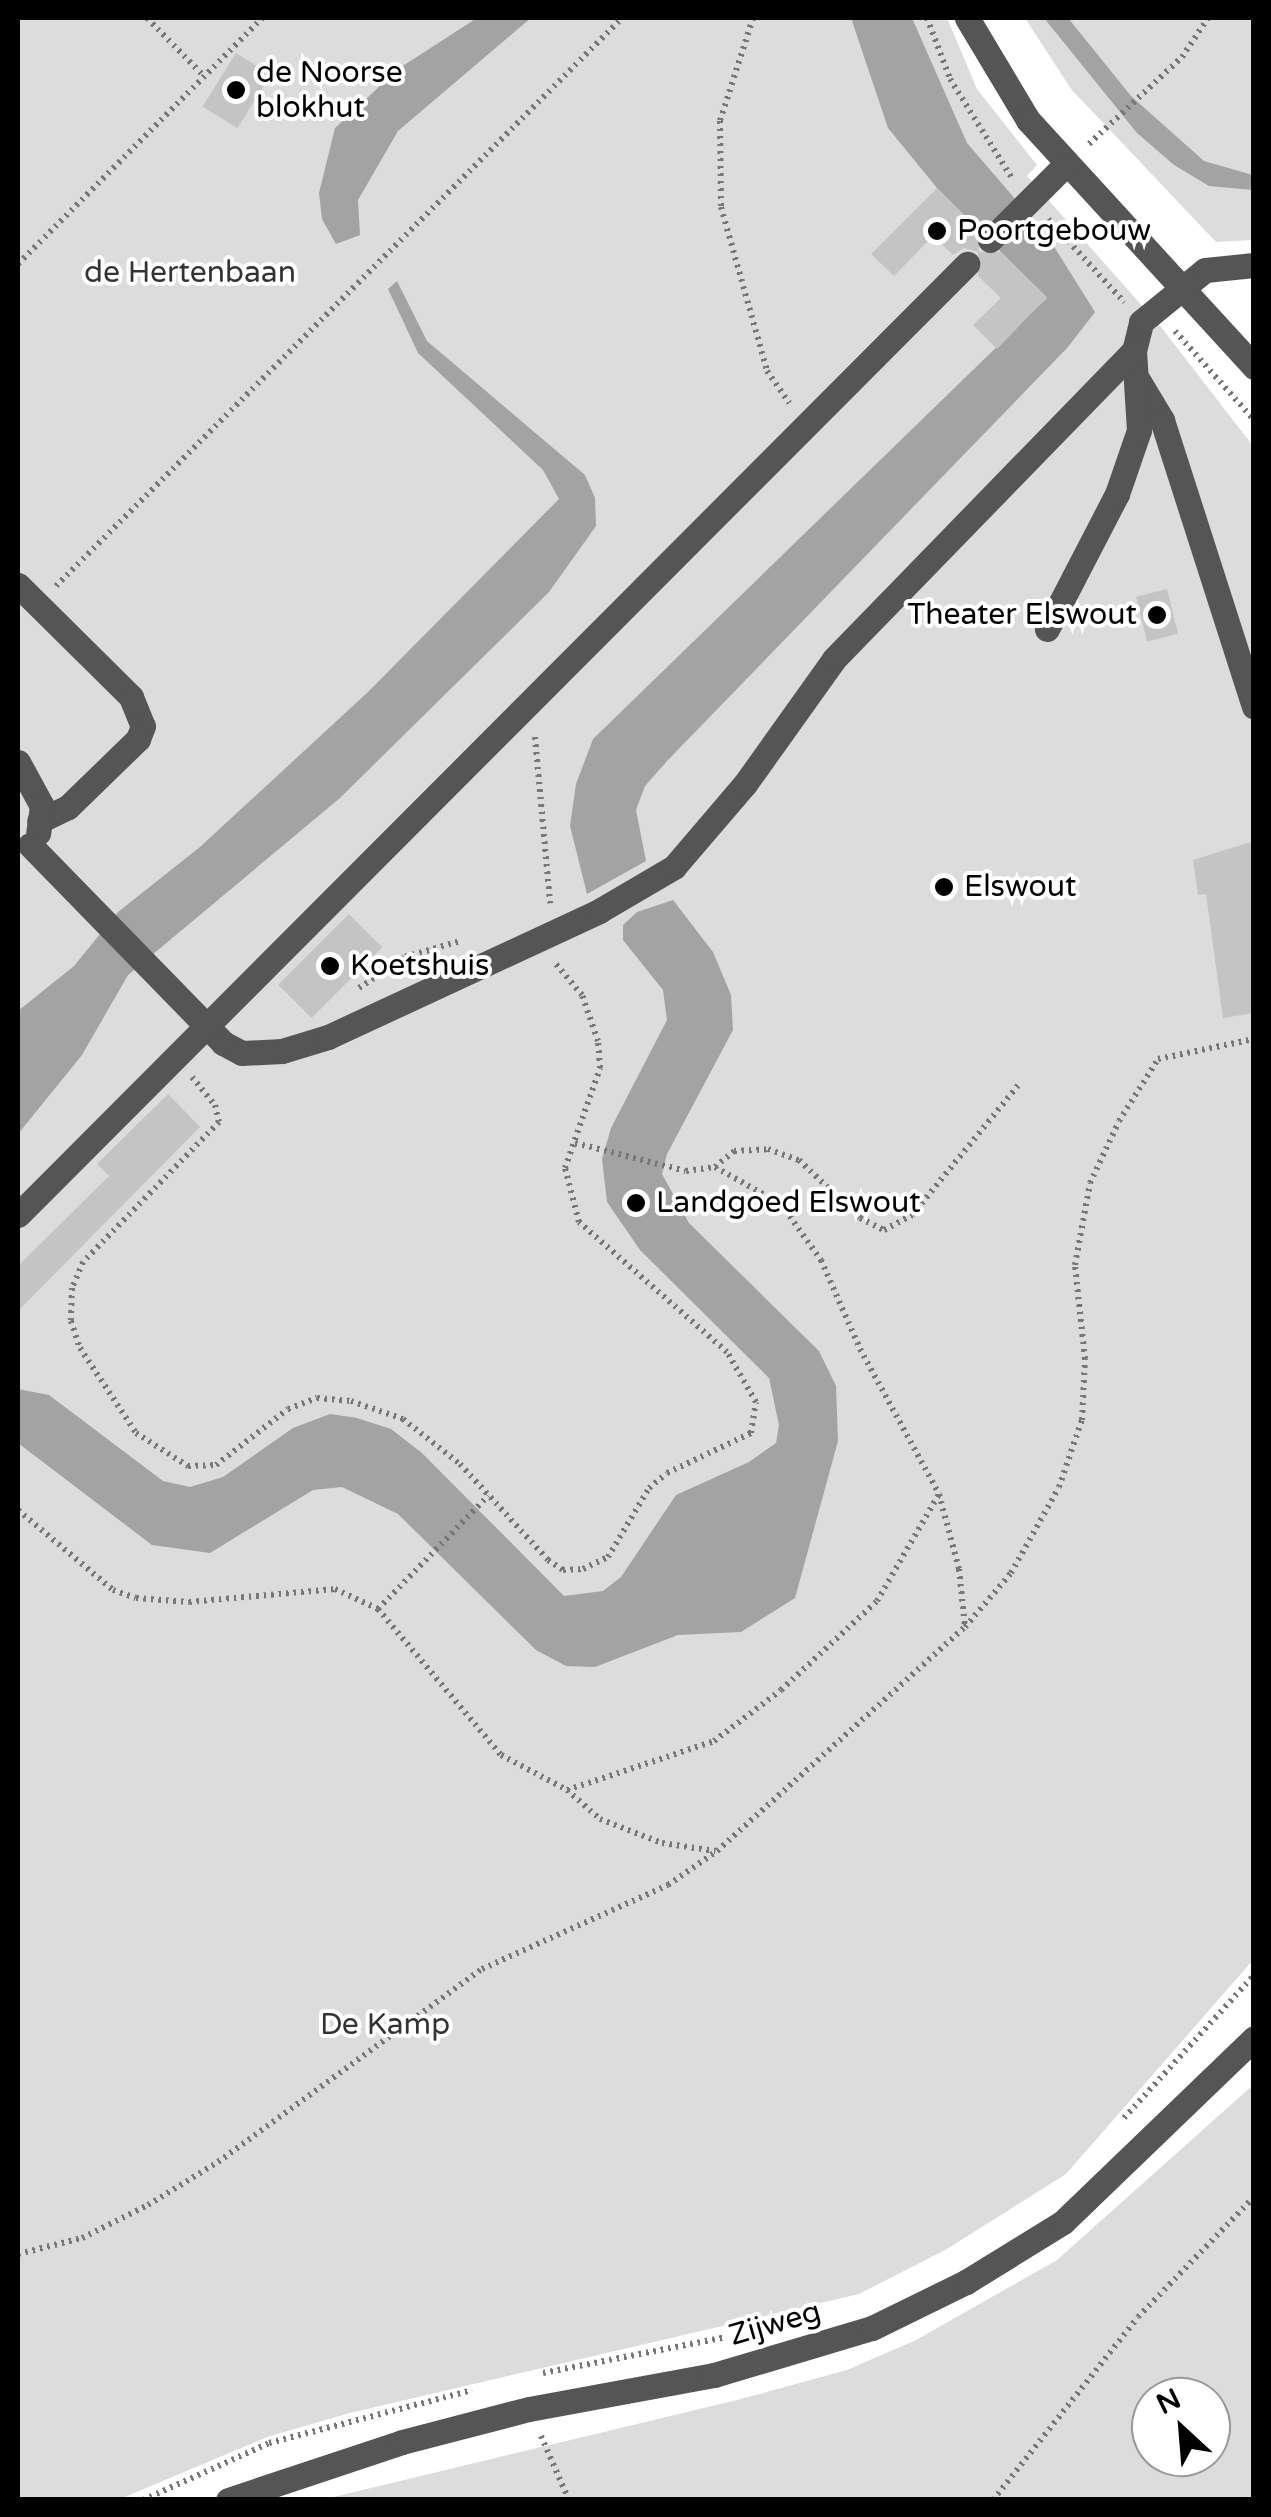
<!DOCTYPE html>
<html>
<head>
<meta charset="utf-8">
<style>
	body { margin:0 }
	#map { position:relative; width:1271px; height:2517px; overflow:hidden; background:#fff; font-family:"Varela Round",sans-serif }
	div>[style] { position:absolute }
	.green>* { inset:0; background:#dcdcdc }
	.water>* { inset:0; background:#a3a3a3 }
	.building>* { inset:0; background:#c4c4c4; transform-origin:0 0 }
	.path>* { height:6px; margin-top:-3px; transform-origin:0; background:repeating-linear-gradient(90deg,#777 0 2.5px,transparent 0 7.5px) }
	.minor>* { height:25px; margin:-12.5px; padding:0 12.5px; transform-origin:12.5px; border-radius:12.5px; background:#555 }
	.dots>* { width:28px; height:28px; translate:-50% -50%; box-sizing:border-box; border:5px solid #fff; border-radius:50% }
	span { translate:-50% -50%; white-space:nowrap; text-align:center; line-height:1.15; -webkit-text-stroke:8px #fff; paint-order:stroke }
	.poi-label { font-size:30px; color:#000 }
	.left { translate:0 -50%; text-align:left }
	.right { translate:-100% -50%; text-align:right }
	.park-label { font-size:30px; color:#333 }
	.street-label { font-size:30px; color:#000 }
	.frame { position:absolute; inset:0; border:20px solid #000; pointer-events:none }
	.north { position:absolute; left:1131px; top:2377px; width:100px; height:100px; box-sizing:border-box; background:#fff; border:2px solid #999; border-radius:50%; rotate:334deg; font-size:28px; font-weight:700; line-height:40px; text-align:center; color:#000 }
	.north::after { content:''; display:block; margin:auto; width:35px; height:45px; background:#000; clip-path:polygon(50% 0,100% 100%,50% 72%,0 100%) }
</style>
</head>
<body>
<div id="map">
	<div class="green">
		<div style="clip-path:polygon(18px 18px,947px 18px,977px 89px,1037px 165px,1027px 176px,1161px 327px,1253px 446px,1253px 1960px,1066px 2174px,947px 2249px,859px 2294px,350px 2413px,267px 2437px,120px 2499px,18px 2499px)"></div>
		<div style="clip-path:polygon(1025px 18px,1253px 18px,1253px 240px,1216px 242px,1071px 89px)"></div>
		<div style="clip-path:polygon(evenodd,1253px 2085px,1253px 2499px,325px 2499px,737px 2400px,847px 2370px,916px 2340px,1057px 2260px,1253px 2085px,1151px 2397px,1211px 2397px,1211px 2457px,1151px 2457px,1151px 2397px)"></div>
	</div>
	<div class="water">
		<div style="clip-path:polygon(477px 18px,531px 18px,398px 131px,358px 200px,360px 235px,336px 244px,322px 219px,319px 193px,335px 128px,398px 69px)"></div>
		<div style="clip-path:polygon(851px 18px,912px 18px,967px 143px,1048px 237px,1095px 312px,1068px 347px,668px 760px,645px 786px,636px 810px,646px 861px,587px 894px,570px 826px,576px 784px,593px 739px,1047px 298px,937px 188px,888px 128px)"></div>
		<div style="clip-path:polygon(1044px 18px,1068px 18px,1131px 96px,1204px 161px,1253px 175px,1253px 190px,1209px 186px,1174px 165px,1137px 133px)"></div>
		<div style="clip-path:polygon(397px 281px,427px 341px,585px 475px,595px 498px,596px 526px,549px 592px,340px 798px,128px 975px,82px 1055px,18px 1134px,18px 1011px,74px 966px,118px 912px,200px 847px,368px 692px,559px 499px,543px 470px,418px 353px,388px 289px)"></div>
		<div style="clip-path:polygon(673px 900px,713px 952px,731px 995px,733px 1030px,667px 1154px,662px 1174px,689px 1223px,819px 1351px,836px 1386px,838px 1441px,795px 1598px,741px 1632px,678px 1635px,595px 1667px,566px 1666px,536px 1650px,398px 1514px,342px 1487px,313px 1490px,210px 1553px,152px 1545px,18px 1443px,18px 1389px,49px 1395px,163px 1481px,190px 1487px,223px 1477px,293px 1428px,330px 1414px,357px 1418px,391px 1429px,422px 1453px,564px 1596px,603px 1591px,621px 1577px,676px 1495px,749px 1462px,776px 1443px,779px 1425px,769px 1378px,640px 1250px,607px 1202px,602px 1159px,611px 1128px,667px 1020px,663px 990px,623px 940px,623px 925px,637px 912px)"></div>
	</div>
	<div class="building">
		<div style="left:236px;top:53px;width:41px;height:63px;rotate:32deg"></div>
		<div style="clip-path:polygon(937px 188px,978px 229px,979px 252px,1001px 252px,1047px 297px,997px 349px,973px 325px,1001px 298px,978px 276px,978px 252px,964px 248px,953px 255px,933px 236px,894px 276px,871px 254px)"></div>
		<div style="left:1167px;top:589px;width:46px;height:32px;rotate:76deg"></div>
		<div style="clip-path:polygon(1254px 841px,1254px 1013px,1223px 1018px,1206px 894px,1198px 895px,1193px 860px)"></div>
		<div style="left:349px;top:914px;width:47px;height:100px;rotate:45deg"></div>
		<div style="clip-path:polygon(168px 1094px,200px 1127px,18px 1311px,18px 1266px,109px 1176px,97px 1164px)"></div>
	</div>
	<div class="path">
		<div style="left:147px;top:18px;width:81px;rotate:45.5deg"></div>
		<div style="left:753px;top:18px;width:108px;rotate:107.8deg"></div>
		<div style="left:720px;top:121px;width:86px;rotate:89.3deg"></div>
		<div style="left:721px;top:207px;width:170px;rotate:74.3deg"></div>
		<div style="left:767px;top:371px;width:39px;rotate:55deg"></div>
		<div style="left:927px;top:18px;width:65px;rotate:69.3deg"></div>
		<div style="left:950px;top:79px;width:119px;rotate:58deg"></div>
		<div style="left:1089px;top:144px;width:127px;rotate:-43.1deg"></div>
		<div style="left:1182px;top:57px;width:47px;rotate:-56.3deg"></div>
		<div style="left:1048px;top:219px;width:113px;rotate:47.5deg"></div>
		<div style="left:18px;top:264px;width:346px;rotate:-45.2deg"></div>
		<div style="left:1175px;top:331px;width:119px;rotate:48.4deg"></div>
		<div style="left:56px;top:586px;width:802px;rotate:-45.1deg"></div>
		<div style="left:535px;top:737px;width:167px;rotate:84.8deg"></div>
		<div style="left:359px;top:988px;width:55px;rotate:-34deg"></div>
		<div style="left:405px;top:957px;width:57px;rotate:-16.2deg"></div>
		<div style="left:192px;top:1077px;width:36px;rotate:51deg"></div>
		<div style="left:215px;top:1105px;width:17px;rotate:77deg"></div>
		<div style="left:219px;top:1122px;width:195px;rotate:134.2deg"></div>
		<div style="left:83px;top:1262px;width:28px;rotate:113deg"></div>
		<div style="left:72px;top:1288px;width:33px;rotate:92deg"></div>
		<div style="left:71px;top:1321px;width:28px;rotate:72deg"></div>
		<div style="left:80px;top:1348px;width:102px;rotate:56.6deg"></div>
		<div style="left:136px;top:1433px;width:62px;rotate:32.4deg"></div>
		<div style="left:188px;top:1466px;width:28px;rotate:-2deg"></div>
		<div style="left:216px;top:1465px;width:91px;rotate:-37.9deg"></div>
		<div style="left:288px;top:1409px;width:31px;rotate:-21deg"></div>
		<div style="left:317px;top:1398px;width:34px;rotate:5deg"></div>
		<div style="left:351px;top:1401px;width:55px;rotate:19.1deg"></div>
		<div style="left:403px;top:1419px;width:73px;rotate:38.3deg"></div>
		<div style="left:460px;top:1464px;width:130px;rotate:47.5deg"></div>
		<div style="left:548px;top:1560px;width:18px;rotate:34deg"></div>
		<div style="left:563px;top:1570px;width:20px;rotate:-3deg"></div>
		<div style="left:583px;top:1569px;width:28px;rotate:-26deg"></div>
		<div style="left:608px;top:1557px;width:80px;rotate:-59.3deg"></div>
		<div style="left:649px;top:1488px;width:23px;rotate:-40deg"></div>
		<div style="left:667px;top:1473px;width:93px;rotate:-25.5deg"></div>
		<div style="left:751px;top:1433px;width:31px;rotate:-81deg"></div>
		<div style="left:756px;top:1402px;width:58px;rotate:-120.1deg"></div>
		<div style="left:727px;top:1352px;width:197px;rotate:-138.7deg"></div>
		<div style="left:579px;top:1222px;width:56px;rotate:-104.5deg"></div>
		<div style="left:565px;top:1168px;width:106px;rotate:-70.7deg"></div>
		<div style="left:600px;top:1068px;width:27px;rotate:-94deg"></div>
		<div style="left:598px;top:1041px;width:49px;rotate:-109.2deg"></div>
		<div style="left:582px;top:995px;width:42px;rotate:-130.2deg"></div>
		<div style="left:575px;top:1143px;width:114px;rotate:14.2deg"></div>
		<div style="left:686px;top:1171px;width:29px;rotate:-8deg"></div>
		<div style="left:715px;top:1167px;width:25px;rotate:-40deg"></div>
		<div style="left:734px;top:1151px;width:34px;rotate:-3deg"></div>
		<div style="left:768px;top:1149px;width:33px;rotate:20deg"></div>
		<div style="left:799px;top:1160px;width:84px;rotate:43.6deg"></div>
		<div style="left:860px;top:1218px;width:27px;rotate:27deg"></div>
		<div style="left:884px;top:1230px;width:32px;rotate:-28deg"></div>
		<div style="left:912px;top:1215px;width:172px;rotate:-50.7deg"></div>
		<div style="left:715px;top:1167px;width:76px;rotate:29.3deg"></div>
		<div style="left:781px;top:1204px;width:69px;rotate:54.5deg"></div>
		<div style="left:821px;top:1260px;width:97px;rotate:66.3deg"></div>
		<div style="left:860px;top:1349px;width:165px;rotate:61.4deg"></div>
		<div style="left:939px;top:1494px;width:78px;rotate:75.1deg"></div>
		<div style="left:959px;top:1569px;width:58px;rotate:84.1deg"></div>
		<div style="left:18px;top:1510px;width:124px;rotate:40.1deg"></div>
		<div style="left:113px;top:1590px;width:24px;rotate:19deg"></div>
		<div style="left:136px;top:1598px;width:53px;rotate:4.3deg"></div>
		<div style="left:189px;top:1602px;width:147px;rotate:-5.1deg"></div>
		<div style="left:335px;top:1589px;width:47px;rotate:24.9deg"></div>
		<div style="left:378px;top:1609px;width:191px;rotate:49.9deg"></div>
		<div style="left:501px;top:1755px;width:75px;rotate:27.9deg"></div>
		<div style="left:567px;top:1790px;width:155px;rotate:-18.4deg"></div>
		<div style="left:714px;top:1741px;width:84px;rotate:-37.3deg"></div>
		<div style="left:781px;top:1690px;width:131px;rotate:-42.8deg"></div>
		<div style="left:877px;top:1601px;width:124px;rotate:-59.9deg"></div>
		<div style="left:378px;top:1609px;width:158px;rotate:-45.8deg"></div>
		<div style="left:567px;top:1790px;width:44px;rotate:41.3deg"></div>
		<div style="left:600px;top:1819px;width:66px;rotate:21.2deg"></div>
		<div style="left:662px;top:1843px;width:54px;rotate:8.6deg"></div>
		<div style="left:1124px;top:2118px;width:193px;rotate:-47.7deg"></div>
		<div style="left:18px;top:2254px;width:66px;rotate:-14deg"></div>
		<div style="left:82px;top:2238px;width:74px;rotate:-26.6deg"></div>
		<div style="left:148px;top:2205px;width:82px;rotate:-31.6deg"></div>
		<div style="left:218px;top:2162px;width:327px;rotate:-36.2deg"></div>
		<div style="left:482px;top:1969px;width:204px;rotate:-24.3deg"></div>
		<div style="left:668px;top:1885px;width:60px;rotate:-34.8deg"></div>
		<div style="left:717px;top:1851px;width:334px;rotate:-42.1deg"></div>
		<div style="left:965px;top:1627px;width:71px;rotate:-49.6deg"></div>
		<div style="left:1011px;top:1573px;width:98px;rotate:-60.8deg"></div>
		<div style="left:1059px;top:1487px;width:71px;rotate:-71.1deg"></div>
		<div style="left:1082px;top:1420px;width:61px;rotate:-87.2deg"></div>
		<div style="left:1085px;top:1359px;width:95px;rotate:-96.1deg"></div>
		<div style="left:1075px;top:1265px;width:83px;rotate:-79.6deg"></div>
		<div style="left:1090px;top:1183px;width:68px;rotate:-64.9deg"></div>
		<div style="left:1119px;top:1121px;width:73px;rotate:-57.8deg"></div>
		<div style="left:1158px;top:1059px;width:98px;rotate:-11.8deg"></div>
		<div style="left:543px;top:2373px;width:187px;rotate:-11.1deg"></div>
		<div style="left:541px;top:2436px;width:70px;rotate:66.4deg"></div>
		<div style="left:143px;top:2500px;width:138px;rotate:-24.3deg"></div>
		<div style="left:269px;top:2443px;width:210px;rotate:-14.6deg"></div>
		<div style="left:993px;top:2500px;width:233px;rotate:-51.6deg"></div>
		<div style="left:1138px;top:2317px;width:167px;rotate:-46deg"></div>
	</div>
	<div class="minor">
		<div style="left:967px;top:18px;width:119px;rotate:59.1deg"></div>
		<div style="left:1028px;top:120px;width:335px;rotate:47.5deg"></div>
		<div style="left:990px;top:240px;width:106px;rotate:-45deg"></div>
		<div style="left:1138px;top:380px;width:47px;rotate:59deg"></div>
		<div style="left:1162px;top:420px;width:301px;rotate:72.2deg"></div>
		<div style="left:18px;top:585px;width:159px;rotate:44.7deg"></div>
		<div style="left:131px;top:697px;width:31px;rotate:68deg"></div>
		<div style="left:143px;top:726px;width:14px;rotate:111deg"></div>
		<div style="left:138px;top:739px;width:98px;rotate:135.8deg"></div>
		<div style="left:68px;top:807px;width:32px;rotate:154deg"></div>
		<div style="left:1047px;top:629px;width:152px;rotate:-62.6deg"></div>
		<div style="left:1117px;top:494px;width:68px;rotate:-71deg"></div>
		<div style="left:1139px;top:430px;width:79px;rotate:-93.6deg"></div>
		<div style="left:1134px;top:351px;width:30px;rotate:-76deg"></div>
		<div style="left:1141px;top:322px;width:82px;rotate:-39.1deg"></div>
		<div style="left:1205px;top:270px;width:49px;rotate:-5.8deg"></div>
		<div style="left:18px;top:762px;width:50px;rotate:61.4deg"></div>
		<div style="left:42px;top:806px;width:27px;rotate:98deg"></div>
		<div style="left:30px;top:845px;width:277px;rotate:45.7deg"></div>
		<div style="left:223px;top:1043px;width:21px;rotate:28deg"></div>
		<div style="left:242px;top:1053px;width:40px;rotate:-2.9deg"></div>
		<div style="left:282px;top:1051px;width:48px;rotate:-16.9deg"></div>
		<div style="left:328px;top:1037px;width:299px;rotate:-24.9deg"></div>
		<div style="left:599px;top:911px;width:87px;rotate:-30.4deg"></div>
		<div style="left:674px;top:867px;width:109px;rotate:-49.5deg"></div>
		<div style="left:745px;top:784px;width:153px;rotate:-54.5deg"></div>
		<div style="left:834px;top:659px;width:430px;rotate:-45.8deg"></div>
		<div style="left:18px;top:1215px;width:1344px;rotate:-45.06deg"></div>
		<div style="left:228px;top:2500px;width:183px;rotate:-18.4deg"></div>
		<div style="left:402px;top:2442px;width:131px;rotate:-14.6deg"></div>
		<div style="left:529px;top:2409px;width:188px;rotate:-10.4deg"></div>
		<div style="left:714px;top:2375px;width:165px;rotate:-16.6deg"></div>
		<div style="left:872px;top:2328px;width:105px;rotate:-26.1deg"></div>
		<div style="left:966px;top:2282px;width:114px;rotate:-31.7deg"></div>
		<div style="left:1063px;top:2222px;width:265px;rotate:-43.9deg"></div>
	</div>
	<div class="dots">
		<div style="left:236px;top:90px;background:#000"></div>
		<div style="left:937px;top:231px;background:#000"></div>
		<div style="left:1157px;top:615px;background:#000"></div>
		<div style="left:944px;top:887px;background:#000"></div>
		<div style="left:330px;top:966px;background:#000"></div>
		<div style="left:636px;top:1203px;background:#000"></div>
	</div>
	<div class="poi-label">
		<span class="left" style="left:256px;top:90px">de Noorse<br>blokhut</span>
		<span class="left" style="left:957px;top:231px">Poortgebouw</span>
		<span class="right" style="left:1137px;top:615px">Theater Elswout</span>
		<span class="left" style="left:964px;top:887px">Elswout</span>
		<span class="left" style="left:350px;top:966px">Koetshuis</span>
		<span class="left" style="left:656px;top:1203px">Landgoed Elswout</span>
	</div>
	<div class="park-label">
		<span style="left:190px;top:273px">de Hertenbaan</span>
		<span style="left:385px;top:2025px">De Kamp</span>
	</div>
	<div class="street-label">
		<span style="left:775px;top:2324px;rotate:-16deg">Zijweg</span>
	</div>
	<div class="frame"></div>
	<div class="north">N</div>
</div>
</body>
</html>
